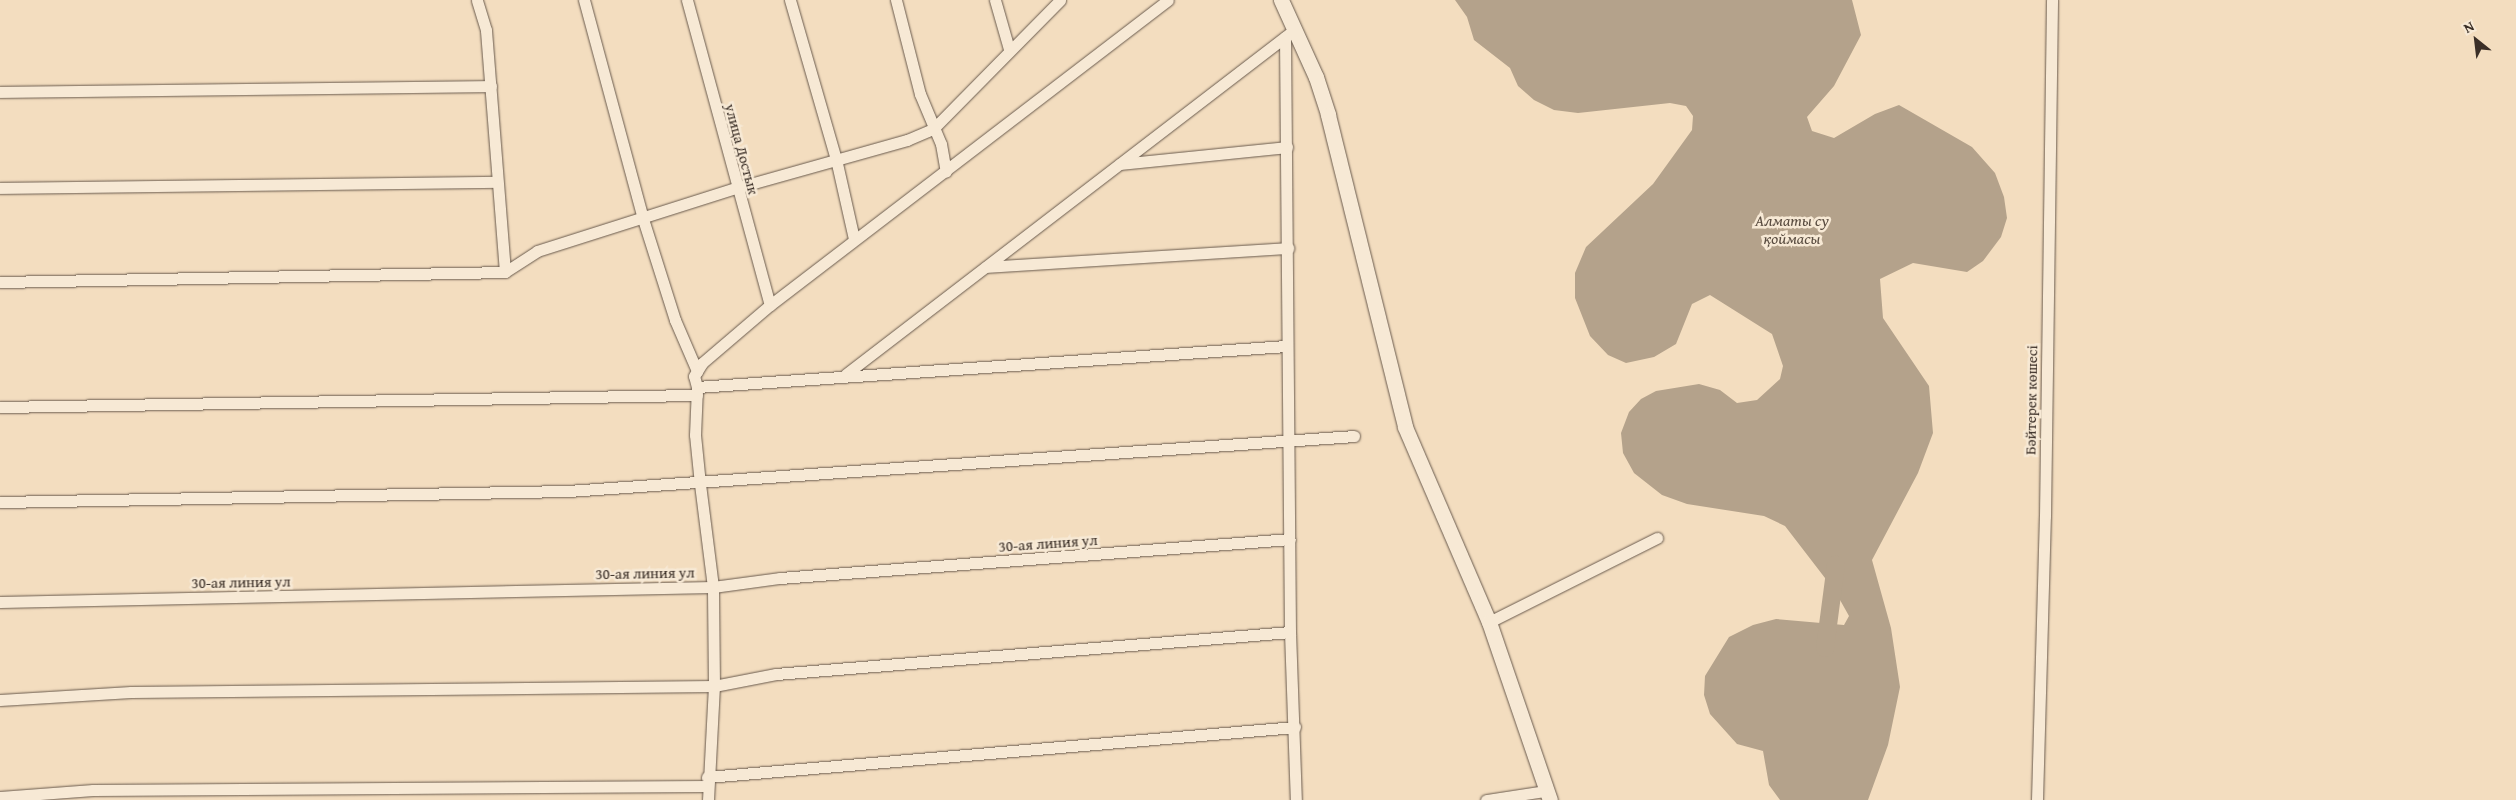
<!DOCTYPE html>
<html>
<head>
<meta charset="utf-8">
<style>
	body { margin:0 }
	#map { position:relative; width:2516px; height:800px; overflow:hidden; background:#f3ddbf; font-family:"Gentium Book Plus",serif }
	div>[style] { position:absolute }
	.water>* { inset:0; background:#b4a28b }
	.river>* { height:18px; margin:-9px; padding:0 9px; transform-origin:9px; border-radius:9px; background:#b4a28b }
	.roads { filter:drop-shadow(0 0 1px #695a4d) drop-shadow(0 0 1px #695a4d) }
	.minor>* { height:11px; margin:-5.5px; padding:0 5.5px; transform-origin:5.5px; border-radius:5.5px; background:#f7e9d5 }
	.tertiary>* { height:15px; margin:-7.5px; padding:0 7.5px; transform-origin:7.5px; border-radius:7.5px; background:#f7e9d5 }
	span { translate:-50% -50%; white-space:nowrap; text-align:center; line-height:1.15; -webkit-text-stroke:5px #f7e9d5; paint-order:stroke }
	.street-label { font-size:15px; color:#3b2f27 }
	.water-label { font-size:16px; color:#594c40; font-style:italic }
	.north { position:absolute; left:2451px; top:15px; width:50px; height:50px; -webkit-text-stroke:4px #f7e9d5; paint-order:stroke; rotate:331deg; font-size:14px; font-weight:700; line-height:20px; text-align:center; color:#3b2f27 }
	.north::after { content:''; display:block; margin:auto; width:18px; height:22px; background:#3b2f27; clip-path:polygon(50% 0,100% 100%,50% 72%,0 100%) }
</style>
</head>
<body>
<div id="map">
	<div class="water">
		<div style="clip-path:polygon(1455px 0,1852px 0,1861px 35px,1834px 86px,1807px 117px,1812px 131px,1834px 138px,1875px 114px,1899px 105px,1972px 147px,1995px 173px,2004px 197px,2007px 218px,2001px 237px,1983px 261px,1967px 272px,1913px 263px,1880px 279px,1883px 318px,1929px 386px,1933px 433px,1918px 473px,1872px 560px,1891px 628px,1900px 687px,1888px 745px,1868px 800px,1780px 800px,1769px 785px,1763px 751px,1737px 744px,1710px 714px,1704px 695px,1705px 676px,1729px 637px,1753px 625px,1776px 619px,1844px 625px,1849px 616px,1835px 591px,1785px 526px,1764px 516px,1687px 504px,1662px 495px,1634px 473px,1623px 453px,1621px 433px,1629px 412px,1641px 399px,1656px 391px,1699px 384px,1720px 390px,1737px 403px,1757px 400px,1780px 379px,1783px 366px,1772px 334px,1710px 295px,1692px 304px,1676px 344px,1654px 357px,1626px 363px,1608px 355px,1590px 336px,1575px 298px,1575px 273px,1586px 247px,1653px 184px,1692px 130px,1693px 116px,1686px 106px,1670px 103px,1578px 113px,1554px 110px,1534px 100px,1518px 86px,1510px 68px,1474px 40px,1467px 17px)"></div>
	</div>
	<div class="river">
		<div style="left:1825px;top:648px;width:84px;rotate:-82.5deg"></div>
	</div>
	<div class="roads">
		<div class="minor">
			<div style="left:584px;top:0;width:227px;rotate:74.9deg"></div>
			<div style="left:643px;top:219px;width:106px;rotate:72.4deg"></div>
			<div style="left:675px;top:320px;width:56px;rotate:66.7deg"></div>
			<div style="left:687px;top:0;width:316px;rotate:74.8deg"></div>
			<div style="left:790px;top:0;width:166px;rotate:73.9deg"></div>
			<div style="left:836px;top:159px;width:82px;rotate:77.3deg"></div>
			<div style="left:896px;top:0;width:97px;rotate:75.7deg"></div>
			<div style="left:920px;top:94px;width:54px;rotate:67.2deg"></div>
			<div style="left:941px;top:144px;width:28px;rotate:80deg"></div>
			<div style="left:995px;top:0;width:51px;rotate:74.1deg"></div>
			<div style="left:1285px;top:37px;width:595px;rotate:89.52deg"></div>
			<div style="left:1290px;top:632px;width:168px;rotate:88deg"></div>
			<div style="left:0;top:92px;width:491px;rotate:-0.7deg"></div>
			<div style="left:1120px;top:164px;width:168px;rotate:-5.8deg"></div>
			<div style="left:0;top:188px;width:497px;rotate:-0.7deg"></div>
			<div style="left:986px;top:267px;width:303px;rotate:-3.6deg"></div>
			<div style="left:505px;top:272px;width:38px;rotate:-33deg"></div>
			<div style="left:537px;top:251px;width:209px;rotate:-17.6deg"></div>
			<div style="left:736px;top:188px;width:178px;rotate:-15.7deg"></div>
			<div style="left:907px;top:140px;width:28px;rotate:-23deg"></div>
			<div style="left:933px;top:129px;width:181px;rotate:-45.4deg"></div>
			<div style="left:0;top:282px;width:505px;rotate:-1.13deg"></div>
			<div style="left:505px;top:272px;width:243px;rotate:-94.5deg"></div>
			<div style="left:486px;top:30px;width:31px;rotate:-107deg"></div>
			<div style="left:846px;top:374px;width:558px;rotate:-37.51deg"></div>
			<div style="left:697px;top:387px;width:591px;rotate:-3.98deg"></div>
			<div style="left:0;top:407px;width:697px;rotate:-0.99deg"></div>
			<div style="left:0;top:502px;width:568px;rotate:-1.11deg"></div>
			<div style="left:568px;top:491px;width:788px;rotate:-4deg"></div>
			<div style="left:0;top:602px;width:713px;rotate:-1.21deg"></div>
			<div style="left:713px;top:587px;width:68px;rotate:-7.7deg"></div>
			<div style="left:780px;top:578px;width:511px;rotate:-4.37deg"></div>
			<div style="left:1489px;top:622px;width:188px;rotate:-26.6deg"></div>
			<div style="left:0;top:700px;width:131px;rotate:-3.5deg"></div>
			<div style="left:131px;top:692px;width:583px;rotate:-0.59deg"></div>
			<div style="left:714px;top:686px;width:63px;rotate:-11deg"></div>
			<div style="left:776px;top:674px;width:516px;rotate:-4.67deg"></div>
			<div style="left:707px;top:777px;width:590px;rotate:-4.86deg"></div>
			<div style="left:0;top:797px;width:93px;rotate:-4.3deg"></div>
			<div style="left:93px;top:790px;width:615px;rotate:-0.37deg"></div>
			<div style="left:708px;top:800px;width:114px;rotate:-87deg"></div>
			<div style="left:714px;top:686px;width:99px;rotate:-90.6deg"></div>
			<div style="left:713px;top:587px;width:104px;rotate:-97.2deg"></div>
			<div style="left:700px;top:484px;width:49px;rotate:-95.8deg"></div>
			<div style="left:695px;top:435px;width:48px;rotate:-87.6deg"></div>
			<div style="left:697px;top:387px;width:11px;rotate:-105deg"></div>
			<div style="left:694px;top:376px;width:15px;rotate:-58deg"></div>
			<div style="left:702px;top:363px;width:89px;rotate:-40.5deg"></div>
			<div style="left:770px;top:305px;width:501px;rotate:-37.46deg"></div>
			<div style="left:1486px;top:800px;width:60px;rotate:-8.7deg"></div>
			<div style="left:2037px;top:800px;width:284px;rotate:-88.4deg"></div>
			<div style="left:2045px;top:516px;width:516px;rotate:-89.22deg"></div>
		</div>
		<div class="tertiary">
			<div style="left:1281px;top:0;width:85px;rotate:65.6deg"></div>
			<div style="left:1316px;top:77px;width:40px;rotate:72deg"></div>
			<div style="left:1328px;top:115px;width:321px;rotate:76.1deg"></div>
			<div style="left:1405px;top:427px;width:212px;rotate:66.7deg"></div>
			<div style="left:1489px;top:622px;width:188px;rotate:71.1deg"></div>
		</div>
	</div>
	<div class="street-label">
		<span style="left:742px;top:149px;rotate:75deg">улица Достык</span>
		<span style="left:2031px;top:400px;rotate:-89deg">Бәйтерек көшесі</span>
		<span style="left:1048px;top:543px;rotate:-4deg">30-ая линия ул</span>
		<span style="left:645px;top:573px;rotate:-1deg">30-ая линия ул</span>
		<span style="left:241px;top:582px;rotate:-1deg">30-ая линия ул</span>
	</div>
	<div class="water-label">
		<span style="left:1792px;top:229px">Алматы су<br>қоймасы</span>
	</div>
	<div class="north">N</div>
</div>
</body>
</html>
